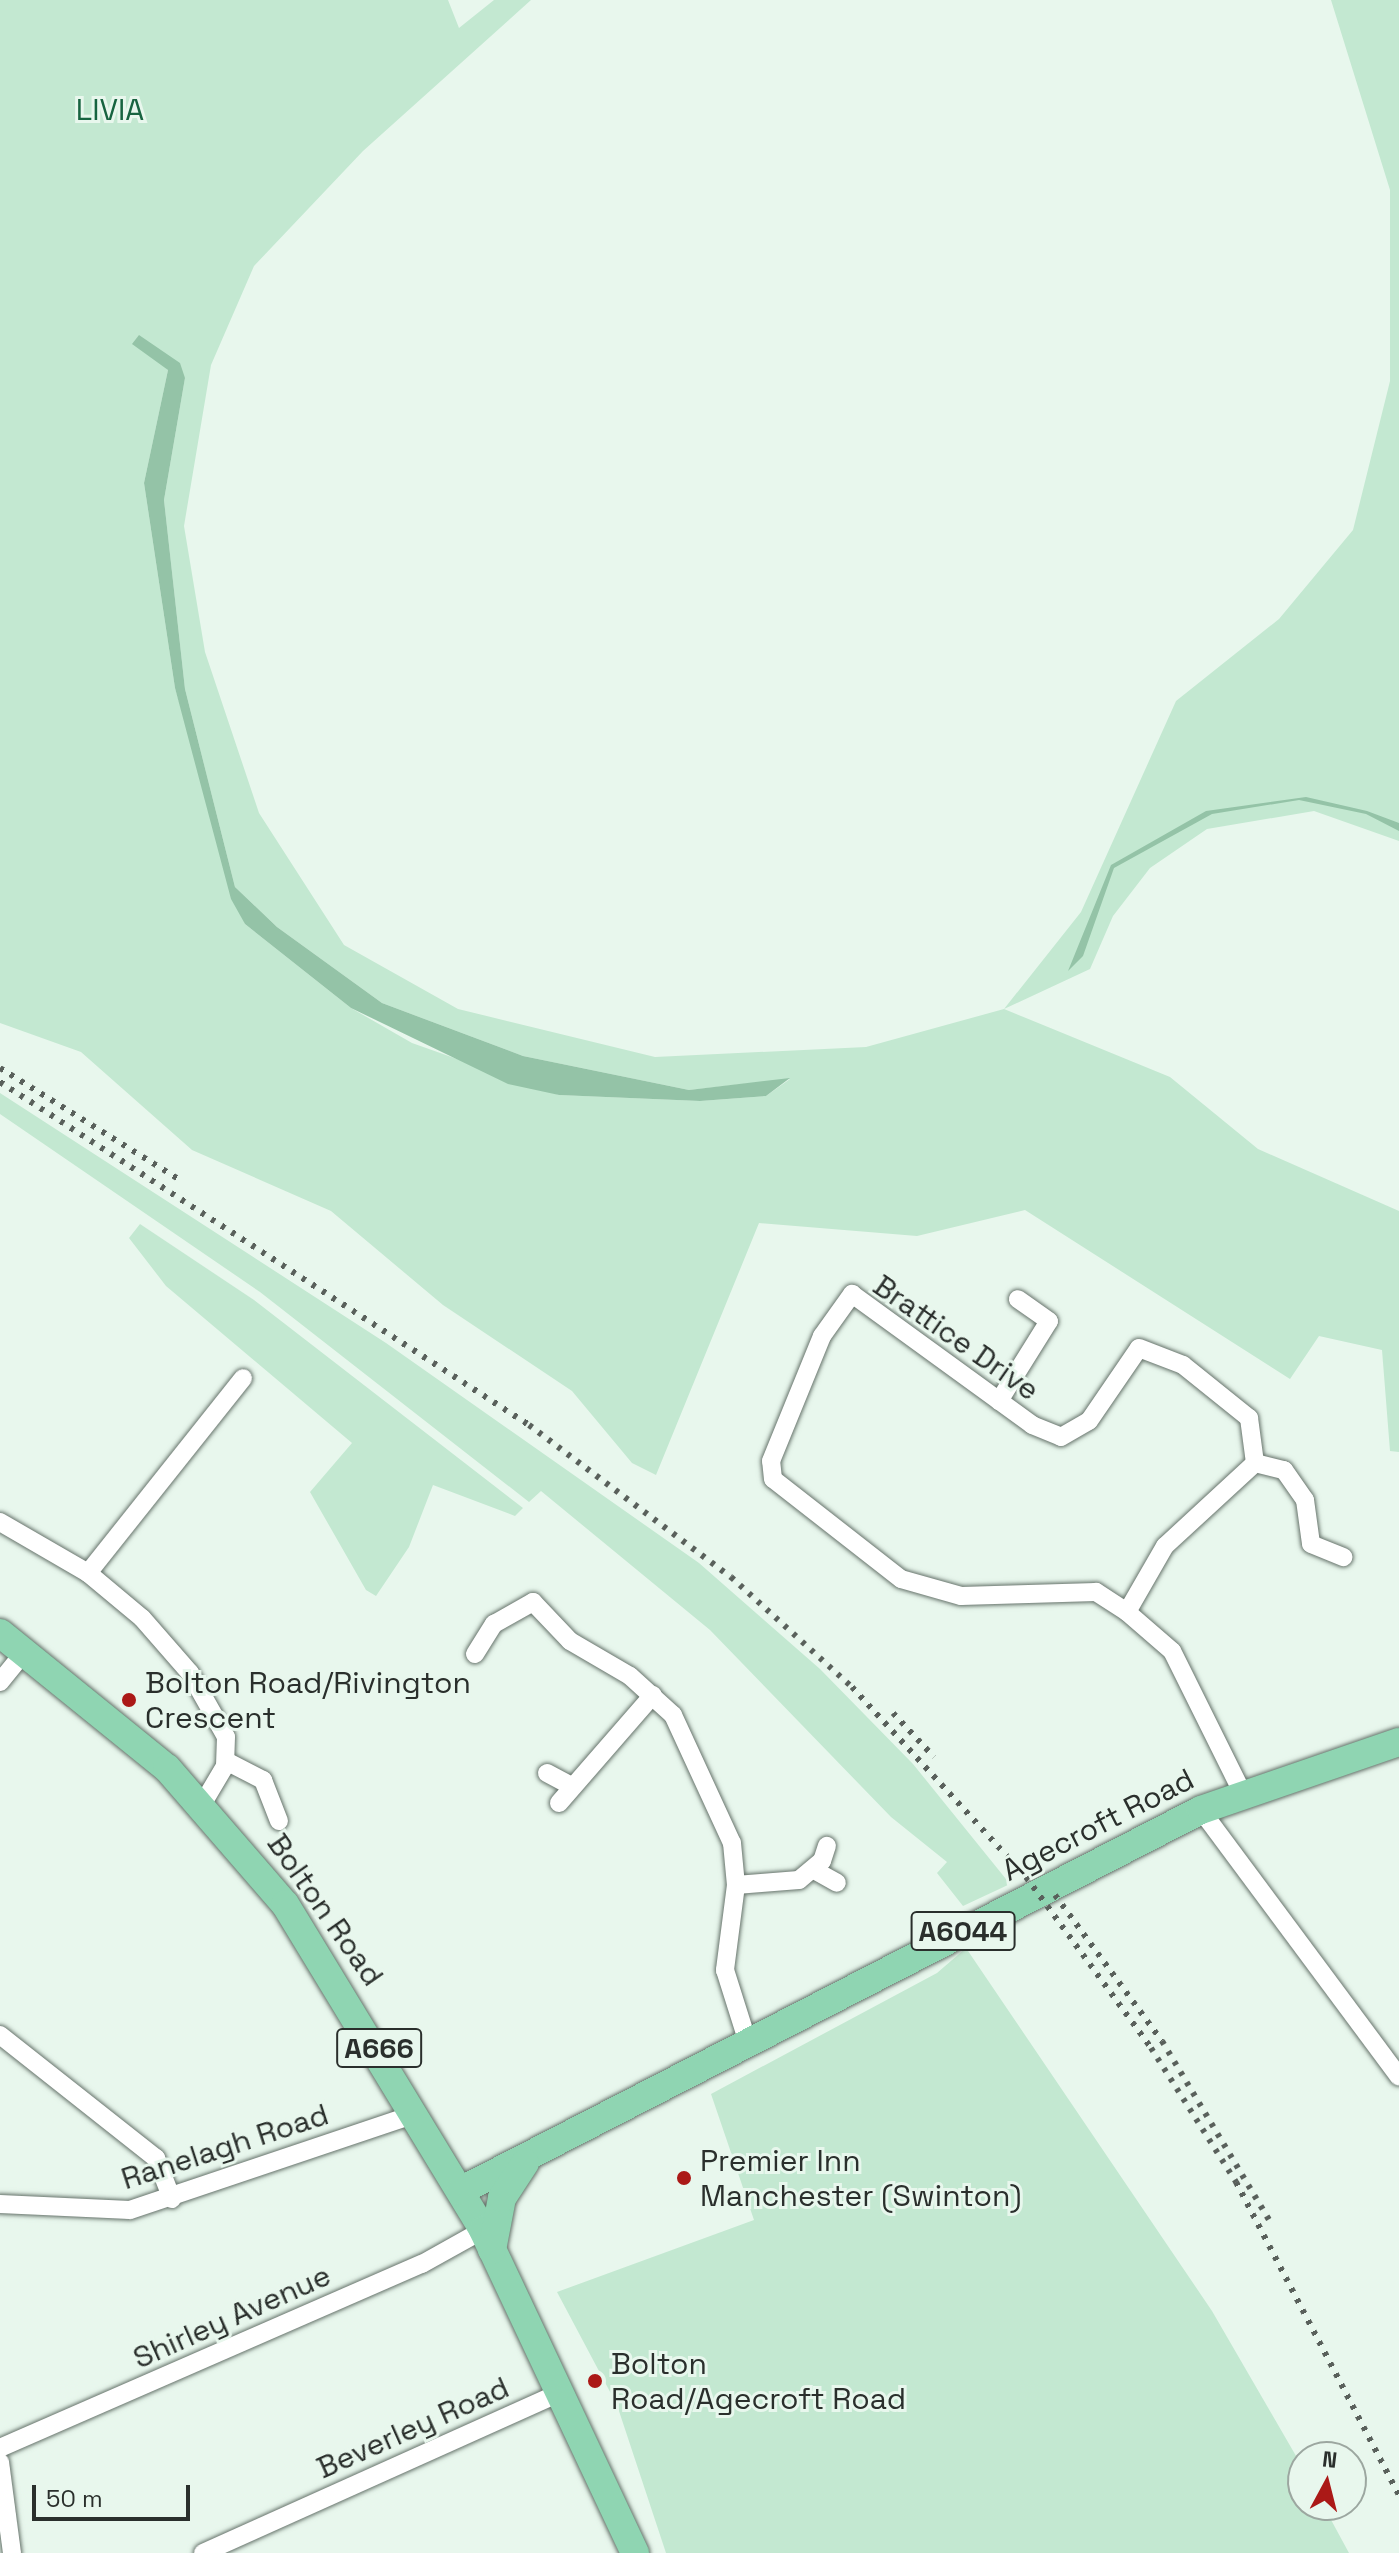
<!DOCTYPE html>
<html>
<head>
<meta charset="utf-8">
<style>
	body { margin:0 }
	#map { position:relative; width:1399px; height:2553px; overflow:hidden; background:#e8f7ed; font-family:"Space Grotesk",sans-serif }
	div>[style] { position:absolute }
	.green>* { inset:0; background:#c3e8d1 }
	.water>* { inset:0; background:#94c3a7 }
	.roads { filter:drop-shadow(0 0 2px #66736b) drop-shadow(0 0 2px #66736b) }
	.street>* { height:18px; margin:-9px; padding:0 9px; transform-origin:9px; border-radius:9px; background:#fff }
	.primary>* { height:28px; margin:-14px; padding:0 14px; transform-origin:14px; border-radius:14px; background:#8fd5b2 }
	.rail>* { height:6px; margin-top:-3px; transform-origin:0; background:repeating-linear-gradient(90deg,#59605b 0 4px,transparent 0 12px) }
	.dots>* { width:22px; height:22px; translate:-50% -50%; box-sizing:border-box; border:4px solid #e8f7ed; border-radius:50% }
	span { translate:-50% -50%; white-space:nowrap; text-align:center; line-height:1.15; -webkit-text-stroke:6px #e8f7ed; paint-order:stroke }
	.shield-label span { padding:2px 6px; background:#e8f7ed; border:2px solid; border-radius:6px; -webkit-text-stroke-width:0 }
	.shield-label { font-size:28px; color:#2a2f2c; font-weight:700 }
	.park-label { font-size:30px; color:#176440 }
	.street-label { font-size:30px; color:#2a2f2c }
	.poi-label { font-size:30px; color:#2a2f2c }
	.left { translate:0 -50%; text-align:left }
	.north { position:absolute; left:1287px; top:2441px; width:80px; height:80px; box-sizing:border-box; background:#e8f7ed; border:2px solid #9ca7a0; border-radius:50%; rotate:7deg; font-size:22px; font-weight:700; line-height:32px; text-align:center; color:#2a2f2c }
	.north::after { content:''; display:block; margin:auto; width:28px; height:36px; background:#ab1917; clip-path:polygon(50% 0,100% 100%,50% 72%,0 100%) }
	.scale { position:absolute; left:32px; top:2485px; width:158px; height:36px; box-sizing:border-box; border:4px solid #2a2f2c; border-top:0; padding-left:10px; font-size:24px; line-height:28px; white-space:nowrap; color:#2a2f2c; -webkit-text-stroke:6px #e8f7ed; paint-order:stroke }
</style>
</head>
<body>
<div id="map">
	<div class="green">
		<div style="clip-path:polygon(evenodd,0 0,448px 0,459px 28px,494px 0,531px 0,363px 151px,254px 266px,211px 365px,184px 526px,205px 652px,259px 813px,344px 945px,458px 1009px,655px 1057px,866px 1047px,1004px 1009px,1081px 912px,1176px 701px,1279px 619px,1353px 530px,1390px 381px,1390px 190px,1331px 0,1399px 0,1399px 841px,1314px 811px,1207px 829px,1150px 868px,1113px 916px,1090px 969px,1004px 1009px,1170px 1077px,1258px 1149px,1399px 1211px,1399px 1452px,1390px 1451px,1382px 1350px,1319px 1336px,1290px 1379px,1025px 1210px,917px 1236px,759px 1223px,656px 1475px,632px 1463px,572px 1391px,443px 1305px,331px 1211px,192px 1150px,81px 1052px,0 1023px,0 0,159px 359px,185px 378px,164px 500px,185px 689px,235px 887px,277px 927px,382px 1003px,523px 1056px,689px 1090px,790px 1079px,766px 1096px,700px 1101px,559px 1095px,412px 1043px,351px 1008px,245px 924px,175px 688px,144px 483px,168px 370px,159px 359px)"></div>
		<div style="clip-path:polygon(0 1093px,386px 1343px,699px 1563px,820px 1669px,913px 1764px,1010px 1884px,963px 1906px,937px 1873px,947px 1862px,891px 1817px,710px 1630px,541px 1491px,529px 1502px,260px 1292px,0 1114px)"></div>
		<div style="clip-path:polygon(140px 1224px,254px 1300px,523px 1508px,515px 1516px,433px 1485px,409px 1547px,376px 1596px,366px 1590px,310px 1492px,352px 1443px,166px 1286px,129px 1238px)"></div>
		<div style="clip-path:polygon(966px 1948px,1212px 2311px,1303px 2468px,1303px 2505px,1323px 2505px,1349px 2553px,666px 2553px,617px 2405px,557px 2292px,754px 2220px,711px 2094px,937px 1973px)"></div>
	</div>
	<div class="water">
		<div style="clip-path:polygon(139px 335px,180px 363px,185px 378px,164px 500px,185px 689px,235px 887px,277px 927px,382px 1003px,523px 1056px,689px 1090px,790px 1078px,766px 1096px,700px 1101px,559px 1095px,508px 1084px,351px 1008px,245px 924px,231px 899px,175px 688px,144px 483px,168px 370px,132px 344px)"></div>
		<div style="clip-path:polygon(1306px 797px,1367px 811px,1399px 823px,1399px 831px,1366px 814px,1299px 800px,1212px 814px,1114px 868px,1083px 956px,1068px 971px,1111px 865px,1206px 811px)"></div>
	</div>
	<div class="roads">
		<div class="street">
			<div style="left:999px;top:1401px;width:94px;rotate:-58deg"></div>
			<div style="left:1049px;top:1321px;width:38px;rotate:-145deg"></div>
			<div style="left:0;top:1522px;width:102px;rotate:30.1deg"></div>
			<div style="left:88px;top:1573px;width:70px;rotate:39.8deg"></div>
			<div style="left:142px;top:1618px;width:73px;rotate:48.9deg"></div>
			<div style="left:190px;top:1673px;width:73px;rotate:60.6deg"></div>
			<div style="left:226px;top:1737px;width:29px;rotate:92deg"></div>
			<div style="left:225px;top:1766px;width:43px;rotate:120.7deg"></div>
			<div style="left:88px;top:1573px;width:249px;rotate:-51.5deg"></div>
			<div style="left:1127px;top:1612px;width:76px;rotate:-60.1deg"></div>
			<div style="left:1165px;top:1546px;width:122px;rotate:-42.7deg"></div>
			<div style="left:1255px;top:1463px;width:30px;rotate:14deg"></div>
			<div style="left:1284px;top:1470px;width:37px;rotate:55deg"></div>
			<div style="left:1305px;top:1500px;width:44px;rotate:82.2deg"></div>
			<div style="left:1311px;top:1544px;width:35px;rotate:22deg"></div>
			<div style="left:475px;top:1654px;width:36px;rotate:-58deg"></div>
			<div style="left:494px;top:1624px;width:45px;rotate:-29.4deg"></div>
			<div style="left:533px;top:1602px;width:54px;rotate:46.5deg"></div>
			<div style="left:570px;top:1641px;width:69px;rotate:30.3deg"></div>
			<div style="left:630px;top:1676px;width:58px;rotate:42.2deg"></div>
			<div style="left:673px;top:1715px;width:141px;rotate:65.3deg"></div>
			<div style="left:732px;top:1843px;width:42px;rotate:84.6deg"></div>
			<div style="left:736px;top:1885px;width:86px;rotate:97.4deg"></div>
			<div style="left:725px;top:1970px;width:80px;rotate:72.5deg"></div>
			<div style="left:0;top:1682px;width:38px;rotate:-51deg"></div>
			<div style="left:226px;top:1761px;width:42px;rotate:27.2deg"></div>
			<div style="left:263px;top:1780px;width:44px;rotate:68.7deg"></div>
			<div style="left:547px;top:1773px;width:26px;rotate:28deg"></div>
			<div style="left:1242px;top:1792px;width:157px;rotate:-116.4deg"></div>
			<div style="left:1172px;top:1651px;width:60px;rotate:-139.1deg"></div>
			<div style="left:1127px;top:1612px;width:37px;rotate:-147deg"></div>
			<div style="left:1096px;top:1592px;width:135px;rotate:178.3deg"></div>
			<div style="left:961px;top:1596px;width:62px;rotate:-164.2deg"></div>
			<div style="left:901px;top:1579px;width:162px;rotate:-142deg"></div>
			<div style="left:773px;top:1479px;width:18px;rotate:-96deg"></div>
			<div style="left:771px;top:1461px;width:135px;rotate:-67.8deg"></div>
			<div style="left:822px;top:1336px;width:52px;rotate:-54.5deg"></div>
			<div style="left:852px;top:1294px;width:223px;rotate:36deg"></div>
			<div style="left:1032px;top:1425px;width:31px;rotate:22deg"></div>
			<div style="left:1061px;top:1437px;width:32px;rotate:-30deg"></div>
			<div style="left:1089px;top:1421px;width:88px;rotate:-55.6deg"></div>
			<div style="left:1139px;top:1348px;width:47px;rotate:21.1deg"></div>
			<div style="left:1183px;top:1365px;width:85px;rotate:38.8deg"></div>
			<div style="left:1249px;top:1418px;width:45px;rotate:82.4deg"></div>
			<div style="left:559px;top:1803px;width:143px;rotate:-49deg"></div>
			<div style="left:1201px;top:1810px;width:332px;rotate:53.4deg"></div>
			<div style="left:814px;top:1870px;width:26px;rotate:29deg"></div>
			<div style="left:736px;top:1885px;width:63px;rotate:-4.5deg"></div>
			<div style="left:799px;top:1880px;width:30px;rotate:-40deg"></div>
			<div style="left:822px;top:1861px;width:16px;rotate:-72deg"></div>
			<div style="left:0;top:2035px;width:199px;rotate:38.3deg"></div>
			<div style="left:156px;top:2158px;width:44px;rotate:68.7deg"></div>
			<div style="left:0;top:2204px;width:130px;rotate:2.6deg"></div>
			<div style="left:130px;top:2210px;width:301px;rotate:-18.6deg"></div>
			<div style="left:0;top:2448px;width:460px;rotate:-23.6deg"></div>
			<div style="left:422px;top:2264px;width:70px;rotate:-29.1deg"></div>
			<div style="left:0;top:2462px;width:92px;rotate:82.5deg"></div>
			<div style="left:203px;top:2553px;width:390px;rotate:-24.2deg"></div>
		</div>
		<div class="primary">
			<div style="left:0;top:1633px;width:215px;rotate:39deg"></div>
			<div style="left:167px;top:1768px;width:180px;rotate:49.1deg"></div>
			<div style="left:285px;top:1904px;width:381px;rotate:58.7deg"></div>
			<div style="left:483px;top:2230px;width:357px;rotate:64.8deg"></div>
			<div style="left:460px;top:2191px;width:833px;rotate:-27.21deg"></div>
			<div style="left:1201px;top:1810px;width:209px;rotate:-19deg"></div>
			<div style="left:492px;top:2250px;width:53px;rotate:-79.1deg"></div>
			<div style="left:502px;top:2198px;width:42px;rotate:-56.7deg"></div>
		</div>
	</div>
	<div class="rail">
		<div style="left:0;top:1068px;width:212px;rotate:31.9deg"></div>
		<div style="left:0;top:1082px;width:630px;rotate:32.96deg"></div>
		<div style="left:529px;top:1425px;width:253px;rotate:37deg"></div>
		<div style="left:731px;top:1577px;width:164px;rotate:42.3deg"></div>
		<div style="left:852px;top:1687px;width:258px;rotate:47.5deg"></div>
		<div style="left:1026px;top:1877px;width:212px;rotate:53.8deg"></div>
		<div style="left:1151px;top:2048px;width:159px;rotate:57.6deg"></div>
		<div style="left:1236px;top:2182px;width:353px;rotate:62.5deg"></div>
		<div style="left:893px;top:1713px;width:60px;rotate:47deg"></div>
		<div style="left:1055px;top:1895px;width:181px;rotate:53.8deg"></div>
		<div style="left:1162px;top:2041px;width:214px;rotate:59.1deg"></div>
	</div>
	<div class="dots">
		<div style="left:129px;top:1700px;background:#ab1917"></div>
		<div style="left:684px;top:2178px;background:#ab1917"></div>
		<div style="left:595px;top:2381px;background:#ab1917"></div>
	</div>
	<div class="shield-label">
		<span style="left:963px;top:1931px">A6044</span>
		<span style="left:379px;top:2048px">A666</span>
	</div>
	<div class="park-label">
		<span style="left:110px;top:110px">LIVIA</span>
	</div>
	<div class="street-label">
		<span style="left:956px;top:1338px;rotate:35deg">Brattice Drive</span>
		<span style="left:1098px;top:1825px;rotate:-27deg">Agecroft Road</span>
		<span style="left:325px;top:1910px;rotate:55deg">Bolton Road</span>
		<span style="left:225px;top:2147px;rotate:-18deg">Ranelagh Road</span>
		<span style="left:232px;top:2317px;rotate:-24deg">Shirley Avenue</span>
		<span style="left:413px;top:2428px;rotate:-24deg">Beverley Road</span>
	</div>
	<div class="poi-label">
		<span class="left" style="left:145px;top:1700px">Bolton Road/Rivington<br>Crescent</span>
		<span class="left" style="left:700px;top:2178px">Premier Inn<br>Manchester (Swinton)</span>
		<span class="left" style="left:611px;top:2381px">Bolton<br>Road/Agecroft Road</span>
	</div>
	<div class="north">N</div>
	<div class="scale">50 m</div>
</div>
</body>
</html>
